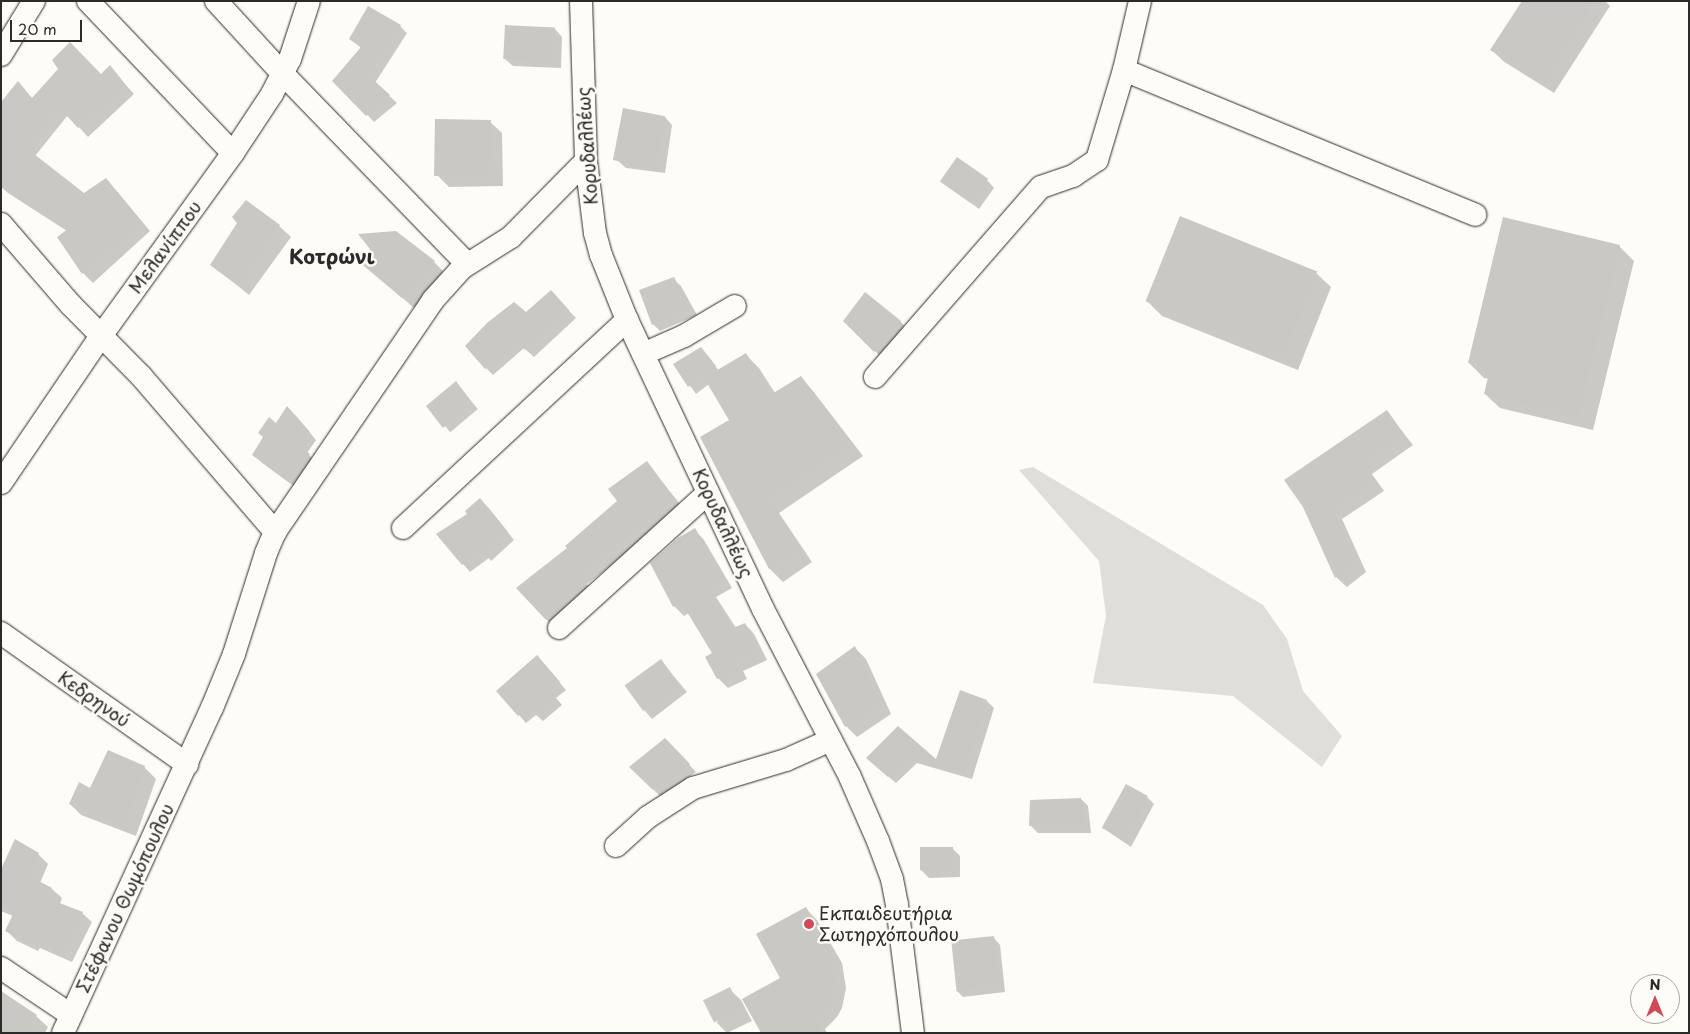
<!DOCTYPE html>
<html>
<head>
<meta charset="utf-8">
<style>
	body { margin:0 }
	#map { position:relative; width:1690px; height:1034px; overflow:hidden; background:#fdfcf7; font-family:"Playpen Sans",sans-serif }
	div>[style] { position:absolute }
	.green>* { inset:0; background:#dfdeda }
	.shadow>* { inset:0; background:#0003; transform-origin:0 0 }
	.building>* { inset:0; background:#c9c8c4; transform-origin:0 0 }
	.roads { filter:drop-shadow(0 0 1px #2b2b2b) drop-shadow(0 0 1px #2b2b2b) }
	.minor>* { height:22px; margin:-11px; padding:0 11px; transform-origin:11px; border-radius:11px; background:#fdfcf7 }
	.dots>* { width:14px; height:14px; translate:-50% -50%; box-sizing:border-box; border:2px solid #fdfcf7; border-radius:50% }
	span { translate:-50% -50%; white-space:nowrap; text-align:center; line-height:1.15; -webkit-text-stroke:5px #fdfcf7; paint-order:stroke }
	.street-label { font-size:18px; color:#2b2b2b }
	.poi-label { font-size:18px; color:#2b2b2b }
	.left { translate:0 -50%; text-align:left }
	.quarter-label { font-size:20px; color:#2b2b2b; font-weight:700 }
	.frame { position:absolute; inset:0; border:2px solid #2b2b2b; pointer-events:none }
	.north { position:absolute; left:1630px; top:974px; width:50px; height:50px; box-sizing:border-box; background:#fdfcf7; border:1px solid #a9a8a5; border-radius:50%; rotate:0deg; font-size:14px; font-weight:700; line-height:20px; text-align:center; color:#2b2b2b }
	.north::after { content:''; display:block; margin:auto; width:18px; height:22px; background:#d1495b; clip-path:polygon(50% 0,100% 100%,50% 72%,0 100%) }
	.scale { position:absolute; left:10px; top:20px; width:72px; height:22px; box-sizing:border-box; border:2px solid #2b2b2b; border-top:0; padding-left:6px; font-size:15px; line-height:18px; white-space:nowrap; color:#2b2b2b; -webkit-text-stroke:4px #fdfcf7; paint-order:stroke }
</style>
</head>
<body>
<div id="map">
	<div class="green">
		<div style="clip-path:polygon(1033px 467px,1263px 605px,1287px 639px,1303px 691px,1342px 736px,1322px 767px,1233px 696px,1093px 683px,1106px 616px,1099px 561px,1019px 470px)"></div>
	</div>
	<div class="shadow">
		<div style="clip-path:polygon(1523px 1px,1605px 1px,1610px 6px,1554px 93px,1503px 61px,1492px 50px)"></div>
		<div style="clip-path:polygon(400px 26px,407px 33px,375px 83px,397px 103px,374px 122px,338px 84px,361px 48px,351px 39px)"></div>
		<div style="clip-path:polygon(555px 29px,562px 37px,561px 68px,513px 66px,505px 59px)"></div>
		<div style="clip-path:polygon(110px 67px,134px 94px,88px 137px,68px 115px,35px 156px,84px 194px,115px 189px,150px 231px,93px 283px,83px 273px,58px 238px,67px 231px,8px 193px,1px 187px,33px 99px,101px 75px)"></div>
		<div style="clip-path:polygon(665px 117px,672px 125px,665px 173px,626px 168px,618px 161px)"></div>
		<div style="clip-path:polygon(490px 122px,502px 133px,503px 186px,449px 187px,438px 176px)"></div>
		<div style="clip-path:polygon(987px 180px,994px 188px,979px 209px,941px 181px)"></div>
		<div style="clip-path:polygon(246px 202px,279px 226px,291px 237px,249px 295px,212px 265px,238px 223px)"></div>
		<div style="clip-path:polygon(1619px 246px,1634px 261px,1593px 430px,1500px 408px,1485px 394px,1489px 379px,1484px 378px,1469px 363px)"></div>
		<div style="clip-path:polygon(360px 261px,434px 262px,445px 273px,414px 308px)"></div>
		<div style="clip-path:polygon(1316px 273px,1331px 287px,1298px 370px,1162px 316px,1147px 301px)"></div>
		<div style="clip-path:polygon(673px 279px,681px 286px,697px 315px,660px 331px,653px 324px)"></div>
		<div style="clip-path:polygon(558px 299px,576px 318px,534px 357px,524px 348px,493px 375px,486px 368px,526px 314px)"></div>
		<div style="clip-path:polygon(845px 321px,900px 321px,907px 329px,882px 358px)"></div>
		<div style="clip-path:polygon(746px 355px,759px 368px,775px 393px,800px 378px,813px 391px,863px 456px,779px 513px,812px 562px,783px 582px,770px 569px,702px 438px,730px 420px,709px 384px,696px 394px,674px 364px,708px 356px,719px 371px)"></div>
		<div style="left:456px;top:383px;width:34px;height:36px;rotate:50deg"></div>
		<div style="clip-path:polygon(1386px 411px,1413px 445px,1372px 474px,1384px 491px,1342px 519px,1366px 572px,1347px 587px,1336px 577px,1304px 507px)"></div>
		<div style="clip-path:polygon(295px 415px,316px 440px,307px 453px,316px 462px,295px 487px,261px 462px)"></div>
		<div style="clip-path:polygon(647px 463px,684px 509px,587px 584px,593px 594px,556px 629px,546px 619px,568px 548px,619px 501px)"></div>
		<div style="clip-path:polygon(488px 507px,514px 540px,491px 561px,489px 558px,470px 572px,437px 534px)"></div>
		<div style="clip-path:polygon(695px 530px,704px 540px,732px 588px,716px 597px,736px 628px,745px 624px,754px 634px,767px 660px,743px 671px,747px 679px,728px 688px,718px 678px,714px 654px,689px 613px,684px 616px,674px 606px,652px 563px)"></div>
		<div style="clip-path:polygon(855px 648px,866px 659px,891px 714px,857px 737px,846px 726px)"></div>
		<div style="clip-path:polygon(660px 660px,687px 692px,652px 719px,645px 711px)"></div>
		<div style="clip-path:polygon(544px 664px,566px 690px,556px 698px,562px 705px,543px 721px,536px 715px,526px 723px,498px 691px)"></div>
		<div style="clip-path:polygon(987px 701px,994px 708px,972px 779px,917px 763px,896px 783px,875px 765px,898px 728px,936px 761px)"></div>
		<div style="clip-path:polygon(673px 747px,696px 772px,661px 797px,631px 767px)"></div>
		<div style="clip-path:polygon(144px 767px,156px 779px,136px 836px,81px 815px,70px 804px,90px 790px)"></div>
		<div style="clip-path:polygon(1147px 797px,1154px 804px,1131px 847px,1103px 828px)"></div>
		<div style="clip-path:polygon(1081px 799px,1088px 806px,1091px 833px,1038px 833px,1031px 826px)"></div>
		<div style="clip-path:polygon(952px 848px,960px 856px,960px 877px,929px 878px,921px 870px)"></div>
		<div style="clip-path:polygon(38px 854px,48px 864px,40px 883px,52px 889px,62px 898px,60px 904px,82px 913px,92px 922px,72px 962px,40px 948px,38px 951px,17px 941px,7px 931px,13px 916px,1px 911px,1px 872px)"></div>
		<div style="clip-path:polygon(806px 909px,817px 920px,842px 963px,846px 988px,842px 1008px,837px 1017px,825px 1029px,827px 1033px,763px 1033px)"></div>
		<div style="clip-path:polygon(993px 937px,1000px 945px,1005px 992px,963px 997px,956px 990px)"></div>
		<div style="clip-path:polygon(729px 989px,741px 1000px,752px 1021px,727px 1033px,717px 1023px)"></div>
		<div style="clip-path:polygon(36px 1016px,48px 1027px,45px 1033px,1px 1033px)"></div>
	</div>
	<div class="building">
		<div style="clip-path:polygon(1522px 1px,1595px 1px,1543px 83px,1490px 50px)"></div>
		<div style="clip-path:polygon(368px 6px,401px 25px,368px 75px,390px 95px,366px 116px,332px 81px,361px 47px,349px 39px)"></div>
		<div style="left:505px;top:25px;width:50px;height:34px;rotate:3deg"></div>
		<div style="clip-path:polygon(70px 42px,101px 74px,110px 65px,125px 84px,78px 128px,58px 106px,25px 147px,84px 193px,106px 178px,141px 221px,82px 274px,57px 237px,68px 229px,1px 187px,1px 102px,18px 81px,32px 98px,58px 69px,52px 60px)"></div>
		<div style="left:623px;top:108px;width:43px;height:53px;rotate:11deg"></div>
		<div style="left:435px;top:119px;width:56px;height:57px;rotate:1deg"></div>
		<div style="left:957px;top:157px;width:38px;height:30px;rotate:35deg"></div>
		<div style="clip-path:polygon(246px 200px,280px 225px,237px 285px,210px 265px,237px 223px,232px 217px)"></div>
		<div style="left:1180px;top:216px;width:148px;height:92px;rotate:22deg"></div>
		<div style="clip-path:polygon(1503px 217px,1620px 245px,1578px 416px,1484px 394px,1490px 369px,1468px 363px)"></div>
		<div style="clip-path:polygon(396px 231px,435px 261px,402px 298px,358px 261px,370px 249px,358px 234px)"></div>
		<div style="clip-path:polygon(674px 277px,690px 308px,652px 325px,639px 290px)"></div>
		<div style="clip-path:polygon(551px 290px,569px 310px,525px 350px,516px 341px,485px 369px,465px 346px,487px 323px,514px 302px,526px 312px)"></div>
		<div style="clip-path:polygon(865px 292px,901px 321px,874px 352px,843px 321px)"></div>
		<div style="clip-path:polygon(701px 347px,716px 366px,688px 387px,673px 364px)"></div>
		<div style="clip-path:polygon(746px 353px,772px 394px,801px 376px,851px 442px,767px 500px,800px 549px,769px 569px,700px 437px,729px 420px,704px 378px)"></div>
		<div style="clip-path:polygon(456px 381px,471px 401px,443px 428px,426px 406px)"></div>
		<div style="clip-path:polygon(287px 406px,310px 432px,299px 445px,310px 454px,287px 481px,252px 455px,263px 437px,258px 433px,269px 417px,276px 423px)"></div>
		<div style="clip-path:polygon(1387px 410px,1404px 434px,1363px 463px,1374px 480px,1332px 509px,1356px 562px,1335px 578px,1303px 507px,1284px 480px)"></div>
		<div style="clip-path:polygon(647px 461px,675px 499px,578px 574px,584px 584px,546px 620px,516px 588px,567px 548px,565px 546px,617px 501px,608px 489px)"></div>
		<div style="clip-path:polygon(480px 498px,508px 532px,483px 554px,480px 552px,462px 565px,436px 534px,467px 514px,465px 511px)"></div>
		<div style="clip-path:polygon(695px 528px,724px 578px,708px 587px,733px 628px,745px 623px,758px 650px,734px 661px,738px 670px,717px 679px,705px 657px,712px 653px,681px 602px,673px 607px,650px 563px,678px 538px)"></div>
		<div style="clip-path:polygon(855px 646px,881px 702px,845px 727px,816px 674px)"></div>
		<div style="clip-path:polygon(537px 655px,560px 682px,549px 690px,555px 697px,534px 715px,528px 708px,518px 716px,496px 691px)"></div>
		<div style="left:661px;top:659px;width:32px;height:45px;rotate:54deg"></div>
		<div style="clip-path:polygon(960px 690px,987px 700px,965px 772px,909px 756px,888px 777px,866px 758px,898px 726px,936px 759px)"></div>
		<div style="clip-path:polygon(665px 738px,690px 764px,653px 790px,629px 767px)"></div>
		<div style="clip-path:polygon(108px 750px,145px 766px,124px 826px,69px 804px,79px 782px,90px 788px)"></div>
		<div style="left:1126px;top:784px;width:25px;height:50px;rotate:29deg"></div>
		<div style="clip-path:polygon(1081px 798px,1084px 826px,1029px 826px,1030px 800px)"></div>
		<div style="clip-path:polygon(15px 839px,39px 853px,29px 876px,52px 888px,49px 899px,83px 912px,62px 953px,30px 939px,28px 942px,5px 931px,14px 912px,1px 906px,1px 869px)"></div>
		<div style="left:953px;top:847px;width:23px;height:33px;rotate:90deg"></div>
		<div style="clip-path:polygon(806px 907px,831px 950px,833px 962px,835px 976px,832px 997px,826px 1006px,814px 1017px,823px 1033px,761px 1033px,742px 999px,780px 978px,756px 934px)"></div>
		<div style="left:994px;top:936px;width:49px;height:43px;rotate:84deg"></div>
		<div style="left:730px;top:987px;width:25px;height:30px;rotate:64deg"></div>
		<div style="clip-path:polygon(1px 991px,37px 1015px,28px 1033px,1px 1033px)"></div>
	</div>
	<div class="roads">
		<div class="minor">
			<div style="left:88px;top:1px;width:210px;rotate:46.4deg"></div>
			<div style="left:216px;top:1px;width:99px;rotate:47.5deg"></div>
			<div style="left:283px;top:74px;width:264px;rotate:45.9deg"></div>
			<div style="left:581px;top:1px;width:160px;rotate:88.2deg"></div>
			<div style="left:586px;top:161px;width:73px;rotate:82.9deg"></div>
			<div style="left:595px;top:233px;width:23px;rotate:75deg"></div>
			<div style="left:601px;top:255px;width:70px;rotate:68.2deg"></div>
			<div style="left:627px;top:320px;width:319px;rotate:64.8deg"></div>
			<div style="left:763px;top:609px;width:189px;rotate:62.6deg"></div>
			<div style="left:850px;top:777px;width:70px;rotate:66.4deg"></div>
			<div style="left:878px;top:841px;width:40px;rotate:69.8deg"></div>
			<div style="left:892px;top:879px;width:26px;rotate:79deg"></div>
			<div style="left:897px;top:905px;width:129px;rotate:82.9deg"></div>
			<div style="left:1px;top:55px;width:63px;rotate:-58.6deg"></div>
			<div style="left:1124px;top:70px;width:380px;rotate:22.4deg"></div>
			<div style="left:1px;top:224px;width:107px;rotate:49.2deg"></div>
			<div style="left:71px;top:305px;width:100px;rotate:45.4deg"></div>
			<div style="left:141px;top:376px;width:206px;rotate:49.3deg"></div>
			<div style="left:643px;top:354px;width:45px;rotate:-23.7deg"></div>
			<div style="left:684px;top:336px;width:59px;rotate:-30.5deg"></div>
			<div style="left:875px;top:377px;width:252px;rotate:-48.9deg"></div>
			<div style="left:1041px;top:187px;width:34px;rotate:-19deg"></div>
			<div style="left:1073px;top:176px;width:29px;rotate:-34deg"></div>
			<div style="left:1097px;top:160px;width:94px;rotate:-73.3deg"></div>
			<div style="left:1124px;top:70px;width:71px;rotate:-76.9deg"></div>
			<div style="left:1px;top:483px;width:178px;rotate:-55.8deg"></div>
			<div style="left:101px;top:336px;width:226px;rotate:-54.2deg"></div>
			<div style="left:233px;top:153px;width:71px;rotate:-56.5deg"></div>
			<div style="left:272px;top:94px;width:39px;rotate:-63deg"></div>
			<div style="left:290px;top:59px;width:61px;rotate:-71.9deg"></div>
			<div style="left:403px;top:528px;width:306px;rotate:-42.9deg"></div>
			<div style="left:559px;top:628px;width:201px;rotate:-42.2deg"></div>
			<div style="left:1px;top:633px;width:228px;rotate:35.2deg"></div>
			<div style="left:616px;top:846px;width:43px;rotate:-42.2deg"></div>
			<div style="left:648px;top:817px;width:54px;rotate:-32.8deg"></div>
			<div style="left:693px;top:788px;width:97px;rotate:-16.8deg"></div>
			<div style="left:786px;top:760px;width:49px;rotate:-24deg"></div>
			<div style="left:1px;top:968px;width:84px;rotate:33.9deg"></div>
			<div style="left:63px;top:1033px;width:358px;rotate:-65.4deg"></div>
			<div style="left:212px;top:708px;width:58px;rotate:-67.8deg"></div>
			<div style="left:234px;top:654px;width:106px;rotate:-72.4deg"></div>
			<div style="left:266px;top:553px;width:23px;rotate:-67deg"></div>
			<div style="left:275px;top:532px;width:281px;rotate:-55.7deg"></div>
			<div style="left:433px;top:300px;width:43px;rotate:-47.8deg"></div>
			<div style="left:462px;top:268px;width:58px;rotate:-32.3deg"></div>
			<div style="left:511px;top:237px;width:107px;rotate:-45.4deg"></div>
		</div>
	</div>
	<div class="dots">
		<div style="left:809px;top:924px;background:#d1495b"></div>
	</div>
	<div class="street-label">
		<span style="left:587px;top:146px;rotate:-94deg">Κορυδαλλέως</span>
		<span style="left:165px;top:247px;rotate:-54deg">Μελανίππου</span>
		<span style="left:723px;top:523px;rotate:65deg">Κορυδαλλέως</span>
		<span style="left:94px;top:699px;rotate:35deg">Κεδρηνού</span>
		<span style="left:125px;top:898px;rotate:-65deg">Στέφανου Θωμόπουλου</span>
	</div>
	<div class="poi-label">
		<span class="left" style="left:819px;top:924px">Εκπαιδευτήρια<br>Σωτηρχόπουλου</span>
	</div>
	<div class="quarter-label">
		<span style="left:332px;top:256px">Κοτρώνι</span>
	</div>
	<div class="frame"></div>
	<div class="north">N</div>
	<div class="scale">20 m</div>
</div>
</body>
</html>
